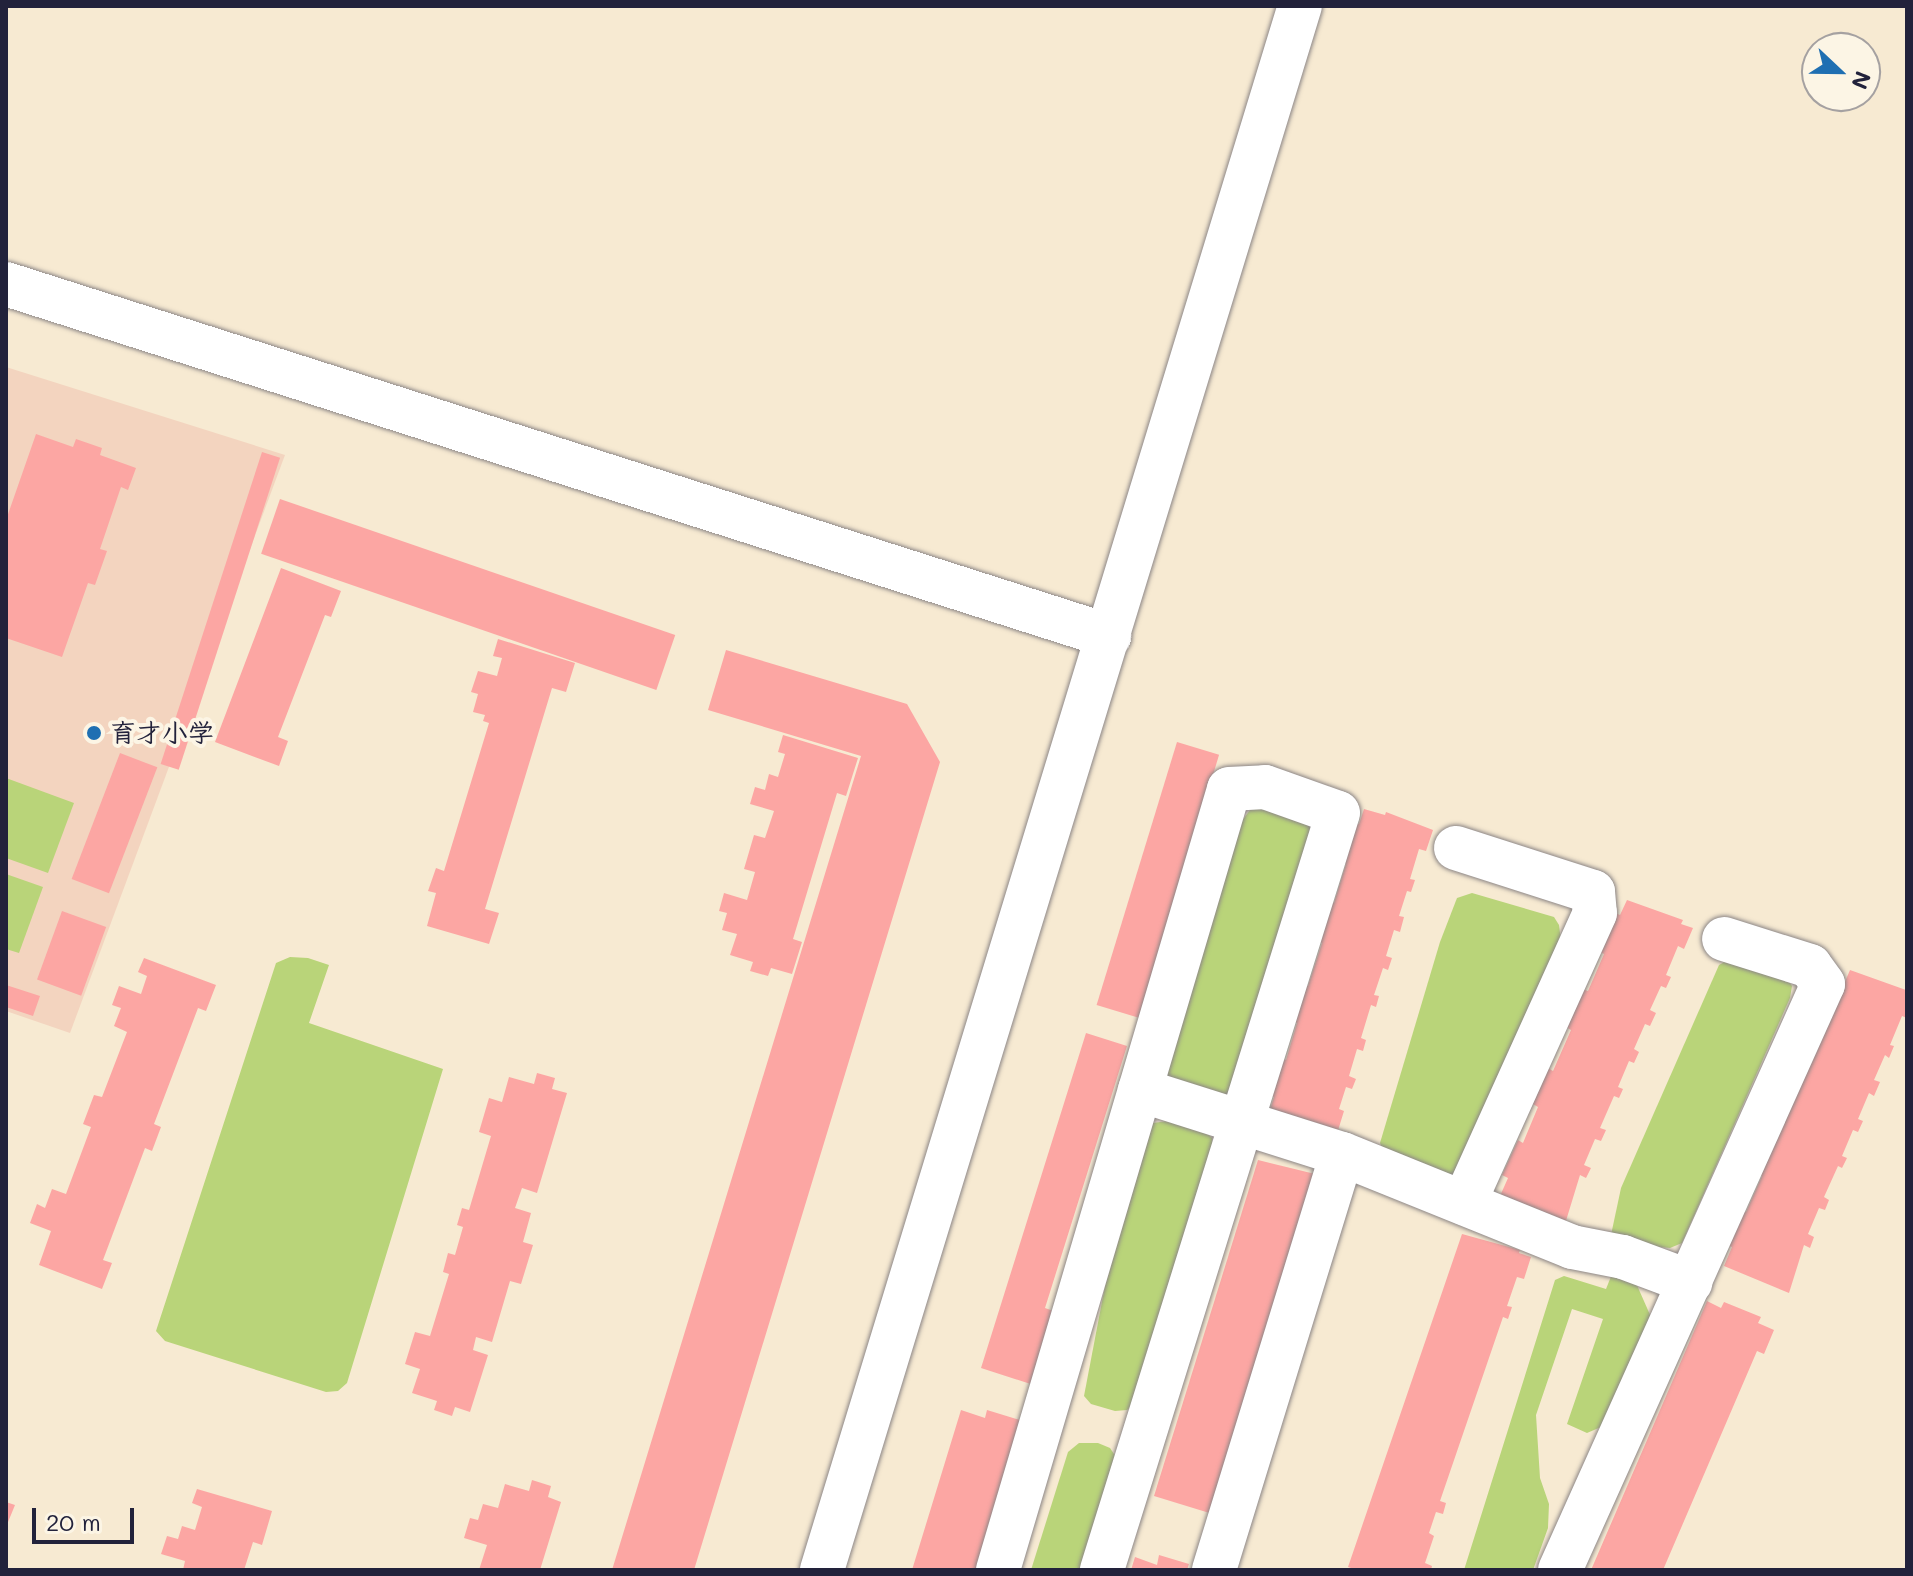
<!DOCTYPE html>
<html>
<head>
<meta charset="utf-8">
<style>
	body { margin:0 }
	#map { position:relative; width:1913px; height:1576px; overflow:hidden; background:#f7ead2; font-family:Mali,"LXGW WenKai TC",sans-serif }
	div>[style] { position:absolute }
	.built>* { inset:0; background:#f3d4bf }
	.green>* { inset:0; background:#b9d479 }
	.building>* { inset:0; background:#fca6a3; transform-origin:0 0 }
	.roads { filter:drop-shadow(0 0 2px #8c8686) drop-shadow(0 0 2px #8c8686) }
	.minor>* { height:44px; margin:-22px; padding:0 22px; transform-origin:22px; border-radius:22px; background:#fff }
	.dots>* { width:22px; height:22px; translate:-50% -50%; box-sizing:border-box; border:4px solid #fcf5e5; border-radius:50% }
	span { translate:-50% -50%; white-space:nowrap; text-align:center; line-height:1.15; -webkit-text-stroke:8px #fcf5e5; paint-order:stroke }
	.poi-label { font-size:26px; color:#22223b }
	.left { translate:0 -50%; text-align:left }
	.frame { position:absolute; inset:0; border:8px solid #22223b; pointer-events:none }
	.north { position:absolute; left:1801px; top:32px; width:80px; height:80px; box-sizing:border-box; background:#fcf5e5; border:2px solid #a5a1a1; border-radius:50%; rotate:112deg; font-size:22px; font-weight:700; line-height:32px; text-align:center; color:#22223b }
	.north::after { content:''; display:block; margin:auto; width:28px; height:36px; background:#1f6fb2; clip-path:polygon(50% 0,100% 100%,50% 72%,0 100%) }
	.scale { position:absolute; left:32px; top:1508px; width:102px; height:36px; box-sizing:border-box; border:4px solid #22223b; border-top:0; padding-left:10px; font-size:24px; line-height:28px; white-space:nowrap; color:#22223b; -webkit-text-stroke:6px #fcf5e5; paint-order:stroke }
</style>
</head>
<body>
<div id="map">
	<div class="built">
		<div style="clip-path:polygon(6px 367px,285px 455px,70px 1033px,6px 1011px)"></div>
	</div>
	<div class="green">
		<div style="clip-path:polygon(6px 778px,74px 803px,48px 873px,6px 858px)"></div>
		<div style="clip-path:polygon(1258px 799px,1308px 819px,1312px 836px,1231px 1097px,1162px 1079px,1239px 825px)"></div>
		<div style="clip-path:polygon(6px 874px,43px 887px,19px 953px,6px 949px)"></div>
		<div style="clip-path:polygon(1472px 893px,1554px 917px,1559px 925px,1561px 941px,1453px 1180px,1384px 1152px,1380px 1143px,1440px 942px,1457px 898px)"></div>
		<div style="clip-path:polygon(290px 957px,308px 958px,329px 965px,309px 1023px,443px 1069px,347px 1383px,338px 1391px,326px 1392px,165px 1341px,156px 1331px,276px 963px)"></div>
		<div style="clip-path:polygon(1728px 960px,1787px 979px,1792px 986px,1790px 998px,1682px 1243px,1670px 1248px,1616px 1243px,1611px 1235px,1621px 1188px,1719px 965px)"></div>
		<div style="clip-path:polygon(1168px 1121px,1207px 1133px,1212px 1138px,1213px 1152px,1135px 1404px,1127px 1410px,1115px 1411px,1091px 1404px,1084px 1396px,1105px 1286px,1153px 1123px)"></div>
		<div style="clip-path:polygon(1612px 1274px,1636px 1283px,1651px 1317px,1601px 1427px,1587px 1433px,1567px 1424px,1603px 1319px,1572px 1309px,1536px 1415px,1540px 1478px,1549px 1504px,1548px 1528px,1533px 1570px,1464px 1570px,1555px 1280px,1564px 1276px,1606px 1289px)"></div>
		<div style="clip-path:polygon(1079px 1443px,1098px 1443px,1110px 1448px,1118px 1460px,1083px 1570px,1031px 1570px,1068px 1452px)"></div>
	</div>
	<div class="building">
		<div style="clip-path:polygon(36px 434px,73px 447px,76px 439px,102px 448px,100px 455px,136px 468px,128px 490px,121px 487px,100px 549px,107px 551px,95px 585px,88px 583px,62px 657px,6px 638px,6px 520px)"></div>
		<div style="left:262px;top:452px;width:19px;height:328px;rotate:18deg"></div>
		<div style="left:280px;top:499px;width:418px;height:58px;rotate:19deg"></div>
		<div style="clip-path:polygon(281px 568px,341px 591px,331px 617px,325px 615px,278px 737px,288px 741px,279px 766px,215px 742px)"></div>
		<div style="clip-path:polygon(498px 639px,575px 663px,566px 692px,552px 688px,485px 909px,499px 913px,489px 944px,427px 926px,436px 893px,428px 891px,436px 868px,444px 871px,489px 723px,483px 721px,485px 715px,473px 712px,478px 694px,471px 692px,478px 671px,497px 676px,502px 658px,493px 656px)"></div>
		<div style="clip-path:polygon(726px 650px,907px 704px,940px 762px,694px 1570px,612px 1570px,861px 756px,708px 710px)"></div>
		<div style="clip-path:polygon(783px 735px,858px 758px,846px 796px,837px 793px,793px 939px,802px 942px,792px 974px,771px 968px,768px 976px,750px 971px,753px 962px,730px 955px,737px 934px,722px 930px,727px 913px,719px 911px,724px 893px,747px 900px,755px 872px,744px 869px,754px 835px,765px 838px,774px 811px,750px 804px,755px 787px,765px 790px,769px 774px,778px 777px,785px 754px,778px 752px)"></div>
		<div style="left:1177px;top:742px;width:44px;height:275px;rotate:17deg"></div>
		<div style="left:120px;top:753px;width:40px;height:135px;rotate:21deg"></div>
		<div style="clip-path:polygon(1364px 809px,1385px 815px,1386px 812px,1433px 830px,1426px 851px,1419px 849px,1410px 879px,1415px 880px,1411px 892px,1407px 891px,1399px 916px,1404px 917px,1400px 932px,1394px 930px,1386px 956px,1392px 958px,1388px 970px,1383px 968px,1374px 995px,1379px 996px,1376px 1007px,1371px 1005px,1361px 1038px,1366px 1040px,1363px 1051px,1357px 1049px,1349px 1076px,1356px 1079px,1352px 1089px,1346px 1087px,1339px 1109px,1344px 1111px,1336px 1137px,1268px 1116px,1274px 1097px,1268px 1095px,1280px 1058px,1286px 1060px,1297px 1023px,1291px 1021px,1303px 984px,1308px 986px,1322px 943px,1316px 941px,1329px 901px,1334px 903px,1346px 864px,1341px 862px,1353px 822px,1359px 824px)"></div>
		<div style="clip-path:polygon(1627px 900px,1683px 920px,1681px 924px,1693px 928px,1684px 949px,1678px 946px,1666px 975px,1671px 977px,1666px 988px,1661px 986px,1650px 1010px,1656px 1013px,1650px 1026px,1645px 1024px,1634px 1049px,1639px 1052px,1634px 1063px,1629px 1061px,1618px 1087px,1623px 1089px,1619px 1098px,1614px 1096px,1600px 1128px,1606px 1130px,1601px 1141px,1595px 1139px,1584px 1165px,1591px 1168px,1586px 1178px,1580px 1175px,1565px 1224px,1500px 1196px,1508px 1178px,1502px 1175px,1518px 1140px,1523px 1143px,1538px 1107px,1533px 1104px,1548px 1068px,1553px 1071px,1571px 1030px,1566px 1027px,1582px 989px,1588px 991px,1604px 954px,1598px 951px,1615px 913px,1620px 915px)"></div>
		<div style="left:62px;top:911px;width:47px;height:73px;rotate:20deg"></div>
		<div style="clip-path:polygon(144px 958px,216px 985px,206px 1011px,198px 1008px,154px 1124px,161px 1127px,152px 1151px,145px 1148px,103px 1260px,112px 1263px,102px 1289px,39px 1265px,51px 1231px,30px 1223px,37px 1204px,45px 1208px,52px 1189px,66px 1194px,91px 1127px,83px 1124px,94px 1095px,102px 1097px,127px 1032px,114px 1026px,121px 1008px,112px 1005px,119px 986px,141px 994px,147px 976px,138px 972px)"></div>
		<div style="clip-path:polygon(1850px 970px,1906px 990px,1907px 1018px,1902px 1016px,1890px 1045px,1894px 1046px,1889px 1058px,1885px 1055px,1874px 1080px,1880px 1082px,1874px 1096px,1869px 1093px,1858px 1119px,1863px 1121px,1858px 1132px,1853px 1130px,1842px 1156px,1847px 1158px,1842px 1168px,1838px 1166px,1824px 1197px,1829px 1200px,1825px 1210px,1819px 1208px,1808px 1234px,1814px 1237px,1810px 1248px,1804px 1245px,1789px 1293px,1724px 1266px,1732px 1247px,1726px 1245px,1741px 1210px,1746px 1212px,1762px 1176px,1757px 1173px,1772px 1138px,1777px 1140px)"></div>
		<div style="clip-path:polygon(6px 985px,40px 996px,33px 1016px,6px 1007px)"></div>
		<div style="clip-path:polygon(1086px 1033px,1127px 1046px,1045px 1308px,1059px 1313px,1043px 1388px,981px 1368px)"></div>
		<div style="clip-path:polygon(537px 1073px,555px 1078px,552px 1089px,567px 1093px,537px 1193px,522px 1188px,515px 1208px,531px 1213px,523px 1242px,533px 1245px,521px 1284px,510px 1281px,492px 1342px,476px 1337px,473px 1350px,488px 1355px,470px 1412px,455px 1407px,452px 1416px,434px 1410px,437px 1401px,412px 1393px,420px 1369px,405px 1364px,415px 1332px,430px 1336px,449px 1274px,443px 1272px,448px 1253px,455px 1255px,463px 1227px,457px 1225px,462px 1208px,469px 1210px,491px 1136px,479px 1132px,489px 1098px,502px 1102px,509px 1077px,534px 1084px)"></div>
		<div style="clip-path:polygon(1258px 1160px,1315px 1174px,1229px 1519px,1154px 1496px)"></div>
		<div style="clip-path:polygon(1462px 1234px,1520px 1250px,1519px 1253px,1531px 1257px,1524px 1279px,1517px 1277px,1507px 1306px,1512px 1307px,1508px 1319px,1503px 1317px,1440px 1501px,1446px 1503px,1443px 1514px,1436px 1512px,1429px 1533px,1434px 1536px,1425px 1563px,1432px 1566px,1431px 1570px,1357px 1570px,1348px 1567px)"></div>
		<div style="clip-path:polygon(1707px 1301px,1721px 1308px,1724px 1302px,1761px 1317px,1758px 1323px,1774px 1330px,1764px 1354px,1757px 1351px,1663px 1570px,1591px 1570px)"></div>
		<div style="clip-path:polygon(961px 1410px,985px 1418px,987px 1410px,1033px 1424px,980px 1570px,912px 1570px)"></div>
		<div style="clip-path:polygon(532px 1480px,551px 1486px,548px 1497px,561px 1502px,540px 1570px,479px 1570px,487px 1545px,464px 1538px,470px 1518px,478px 1520px,483px 1504px,498px 1508px,505px 1484px,529px 1491px)"></div>
		<div style="clip-path:polygon(197px 1489px,272px 1511px,262px 1545px,253px 1542px,244px 1570px,183px 1570px,185px 1561px,161px 1554px,167px 1536px,178px 1539px,182px 1526px,195px 1530px,202px 1507px,192px 1503px)"></div>
		<div style="clip-path:polygon(6px 1502px,15px 1505px,6px 1527px)"></div>
		<div style="clip-path:polygon(1159px 1555px,1189px 1564px,1187px 1570px,1131px 1570px,1135px 1557px,1157px 1565px)"></div>
	</div>
	<div class="roads">
		<div class="minor">
			<div style="left:6px;top:284px;width:1158px;rotate:17.7deg"></div>
			<div style="left:1456px;top:848px;width:144px;rotate:17.8deg"></div>
			<div style="left:1593px;top:892px;width:21px;rotate:85deg"></div>
			<div style="left:1595px;top:913px;width:318px;rotate:114.3deg"></div>
			<div style="left:1140px;top:1090px;width:212px;rotate:17.6deg"></div>
			<div style="left:1342px;top:1154px;width:248px;rotate:22deg"></div>
			<div style="left:1572px;top:1247px;width:52px;rotate:11.1deg"></div>
			<div style="left:1623px;top:1257px;width:72px;rotate:20.5deg"></div>
			<div style="left:822px;top:1570px;width:1635px;rotate:-73.01deg"></div>
			<div style="left:998px;top:1570px;width:814px;rotate:-73.52deg"></div>
			<div style="left:1229px;top:789px;width:36px;rotate:-3deg"></div>
			<div style="left:1265px;top:787px;width:77px;rotate:19.6deg"></div>
			<div style="left:1338px;top:813px;width:793px;rotate:107.32deg"></div>
			<div style="left:1214px;top:1570px;width:435px;rotate:-72.9deg"></div>
			<div style="left:1560px;top:1570px;width:642px;rotate:-65.83deg"></div>
			<div style="left:1823px;top:984px;width:22px;rotate:-126deg"></div>
			<div style="left:1810px;top:966px;width:90px;rotate:-162.6deg"></div>
		</div>
	</div>
	<div class="dots">
		<div style="left:94px;top:733px;background:#1f6fb2"></div>
	</div>
	<div class="poi-label">
		<span class="left" style="left:110px;top:733px">育才小学</span>
	</div>
	<div class="frame"></div>
	<div class="north">N</div>
	<div class="scale">20 m</div>
</div>
</body>
</html>
